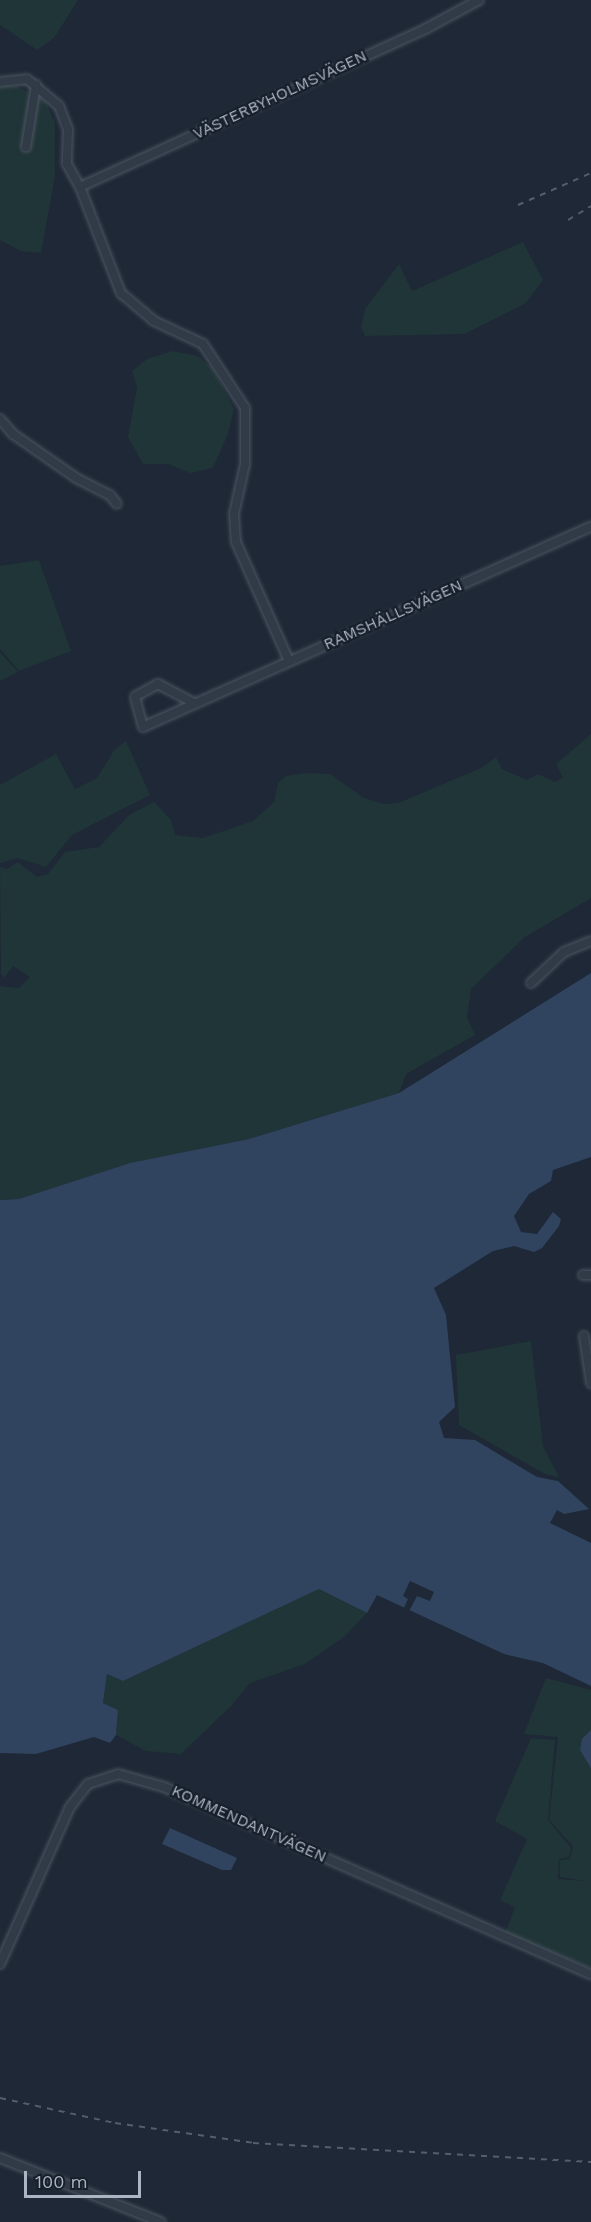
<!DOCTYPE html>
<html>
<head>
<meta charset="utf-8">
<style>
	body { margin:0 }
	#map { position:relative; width:591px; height:2222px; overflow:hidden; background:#1e2836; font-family:"Work Sans",sans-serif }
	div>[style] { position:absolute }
	.green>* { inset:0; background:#203537 }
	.water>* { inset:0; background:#30445f }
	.pier>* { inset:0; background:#1e2836 }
	.roads { filter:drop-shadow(0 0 2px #4c5562) drop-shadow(0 0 2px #4c5562) }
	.minor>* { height:8px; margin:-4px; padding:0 4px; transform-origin:4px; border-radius:4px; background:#313a47 }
	.rail>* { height:2px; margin-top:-1px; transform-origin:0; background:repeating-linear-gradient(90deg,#535e6e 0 6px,transparent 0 12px) }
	span { translate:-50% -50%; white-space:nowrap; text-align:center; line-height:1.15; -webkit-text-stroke:5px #171f2b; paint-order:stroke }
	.street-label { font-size:16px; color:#abb5c4 }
	.scale { position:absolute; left:24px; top:2171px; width:117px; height:27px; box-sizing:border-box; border:3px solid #abb5c4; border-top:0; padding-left:8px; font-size:18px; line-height:21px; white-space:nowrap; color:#abb5c4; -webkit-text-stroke:4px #171f2b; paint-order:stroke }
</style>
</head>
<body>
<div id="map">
	<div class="green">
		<div style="clip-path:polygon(0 0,78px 0,54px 38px,37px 50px,0 25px)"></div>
		<div style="clip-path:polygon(0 85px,16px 86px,45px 100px,55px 123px,55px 176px,41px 253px,21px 251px,0 240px)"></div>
		<div style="clip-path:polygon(523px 242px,543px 280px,526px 303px,465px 334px,365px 336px,361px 327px,365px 309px,399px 264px,412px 291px)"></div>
		<div style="clip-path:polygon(172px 351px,198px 356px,214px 370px,234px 409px,228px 434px,213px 468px,190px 473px,168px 464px,143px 464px,128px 437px,137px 387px,132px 371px,147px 359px)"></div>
		<div style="clip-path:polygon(39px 560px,71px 651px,19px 671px,0 649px,0 566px)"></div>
		<div style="clip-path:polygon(0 652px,18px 672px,0 681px)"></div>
		<div style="clip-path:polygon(591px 734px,591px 898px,525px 937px,471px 989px,467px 1017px,475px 1035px,406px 1074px,399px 1093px,249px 1139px,130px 1163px,19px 1199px,0 1200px,0 986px,19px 988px,30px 977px,13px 966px,4px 978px,1px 974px,0 867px,7px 869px,18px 862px,37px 877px,48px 874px,65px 852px,99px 847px,129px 815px,154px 802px,171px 820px,175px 835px,203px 838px,253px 821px,274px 802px,278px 783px,286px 776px,305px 773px,330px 774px,364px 798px,383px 804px,398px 803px,481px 768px,496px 757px,502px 769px,527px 780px,538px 774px,555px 782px,563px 778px,556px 764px)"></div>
		<div style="clip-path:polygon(126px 741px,150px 795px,72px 835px,46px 867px,18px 858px,0 863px,0 785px,56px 754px,75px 789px,97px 778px,115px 749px)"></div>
		<div style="clip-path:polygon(531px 1341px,543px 1446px,559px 1477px,545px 1474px,459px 1425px,456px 1355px)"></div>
		<div style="clip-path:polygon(319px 1589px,367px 1613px,345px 1636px,305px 1664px,250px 1683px,231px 1706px,181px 1754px,146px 1751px,116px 1735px,118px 1710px,103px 1703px,107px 1674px,123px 1681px)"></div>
		<div style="clip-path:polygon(546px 1678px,591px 1690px,591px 1968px,505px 1933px,515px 1907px,500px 1900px,527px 1839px,495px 1821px,531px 1738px,555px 1740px,548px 1820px,571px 1848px,569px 1857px,559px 1859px,558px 1879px,585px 1881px,560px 1877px,560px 1860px,570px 1859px,573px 1846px,549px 1820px,558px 1737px,524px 1734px)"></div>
	</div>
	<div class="water">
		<div style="clip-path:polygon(591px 973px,591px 1157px,553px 1170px,551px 1181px,529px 1194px,514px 1216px,521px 1232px,537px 1234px,553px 1212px,561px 1219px,559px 1226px,542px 1248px,534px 1252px,514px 1246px,493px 1251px,434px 1288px,446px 1315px,455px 1407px,439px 1422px,444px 1438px,475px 1440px,537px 1477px,558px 1481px,589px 1509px,564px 1514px,557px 1510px,550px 1523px,591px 1543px,591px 1686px,543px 1663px,504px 1654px,377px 1595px,367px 1613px,319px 1589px,123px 1681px,107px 1674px,103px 1703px,118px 1710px,116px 1735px,110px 1743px,94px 1737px,36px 1754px,0 1753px,0 1200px,19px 1199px,130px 1163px,249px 1139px,399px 1093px)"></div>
		<div style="clip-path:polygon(591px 1730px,591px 1768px,580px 1750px,582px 1739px)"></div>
		<div style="clip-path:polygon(170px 1828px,237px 1858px,231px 1870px,222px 1870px,162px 1844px)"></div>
	</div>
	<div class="pier">
		<div style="clip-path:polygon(410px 1581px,434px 1592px,430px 1601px,417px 1596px,408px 1613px,403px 1610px,408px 1599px,403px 1596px)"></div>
	</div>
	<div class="roads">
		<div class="minor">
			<div style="left:0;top:82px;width:27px;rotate:-6deg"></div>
			<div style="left:27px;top:79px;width:42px;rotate:40.2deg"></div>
			<div style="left:59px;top:106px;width:25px;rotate:69deg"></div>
			<div style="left:68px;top:129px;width:35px;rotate:92deg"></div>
			<div style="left:67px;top:164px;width:26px;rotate:61deg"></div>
			<div style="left:80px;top:187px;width:114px;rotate:68.9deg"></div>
			<div style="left:121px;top:293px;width:43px;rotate:40.3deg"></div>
			<div style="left:154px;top:321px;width:54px;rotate:25.1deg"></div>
			<div style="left:203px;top:344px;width:77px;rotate:56.7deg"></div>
			<div style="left:245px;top:408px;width:56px;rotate:90deg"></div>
			<div style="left:245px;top:464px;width:51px;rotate:102.4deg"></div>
			<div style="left:234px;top:514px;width:28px;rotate:86deg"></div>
			<div style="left:236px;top:542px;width:130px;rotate:66deg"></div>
			<div style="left:26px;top:147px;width:63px;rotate:-80.8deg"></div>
			<div style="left:80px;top:187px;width:382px;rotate:-24.6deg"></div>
			<div style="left:427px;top:28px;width:59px;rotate:-28.3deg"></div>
			<div style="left:0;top:419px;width:20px;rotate:49deg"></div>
			<div style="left:13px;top:434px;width:77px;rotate:34.9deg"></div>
			<div style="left:76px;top:478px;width:38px;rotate:27deg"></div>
			<div style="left:110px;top:495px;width:11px;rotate:52deg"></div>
			<div style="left:194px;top:703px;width:41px;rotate:-152.2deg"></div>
			<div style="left:158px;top:684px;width:26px;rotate:151deg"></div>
			<div style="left:135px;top:697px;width:31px;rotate:75deg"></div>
			<div style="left:143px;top:727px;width:491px;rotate:-24.1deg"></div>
			<div style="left:531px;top:983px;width:45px;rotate:-43.2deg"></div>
			<div style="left:564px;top:952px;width:29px;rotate:-22deg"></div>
			<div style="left:583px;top:1275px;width:8px"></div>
			<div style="left:584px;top:1336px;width:48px;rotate:81.5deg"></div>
			<div style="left:0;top:1964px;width:172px;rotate:-66deg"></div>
			<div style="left:70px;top:1807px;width:29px;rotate:-52deg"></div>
			<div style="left:88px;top:1784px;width:32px;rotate:-18deg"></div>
			<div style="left:118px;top:1774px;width:48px;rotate:15.8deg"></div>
			<div style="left:164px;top:1787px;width:466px;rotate:23.7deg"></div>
			<div style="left:0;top:2158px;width:173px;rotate:21.7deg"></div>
		</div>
	</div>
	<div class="rail">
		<div style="left:518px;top:205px;width:80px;rotate:-23.7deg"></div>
		<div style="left:568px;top:220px;width:27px;rotate:-31deg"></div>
		<div style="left:0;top:2098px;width:118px;rotate:12.3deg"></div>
		<div style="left:115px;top:2123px;width:139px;rotate:8.2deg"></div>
		<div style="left:253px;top:2143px;width:339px;rotate:3.2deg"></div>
	</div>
	<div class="street-label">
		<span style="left:280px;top:95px;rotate:-25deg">VÄSTERBYHOLMSVÄGEN</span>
		<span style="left:393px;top:615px;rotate:-24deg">RAMSHÄLLSVÄGEN</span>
		<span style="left:249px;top:1824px;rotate:24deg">KOMMENDANTVÄGEN</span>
	</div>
	<div class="scale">100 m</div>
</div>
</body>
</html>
